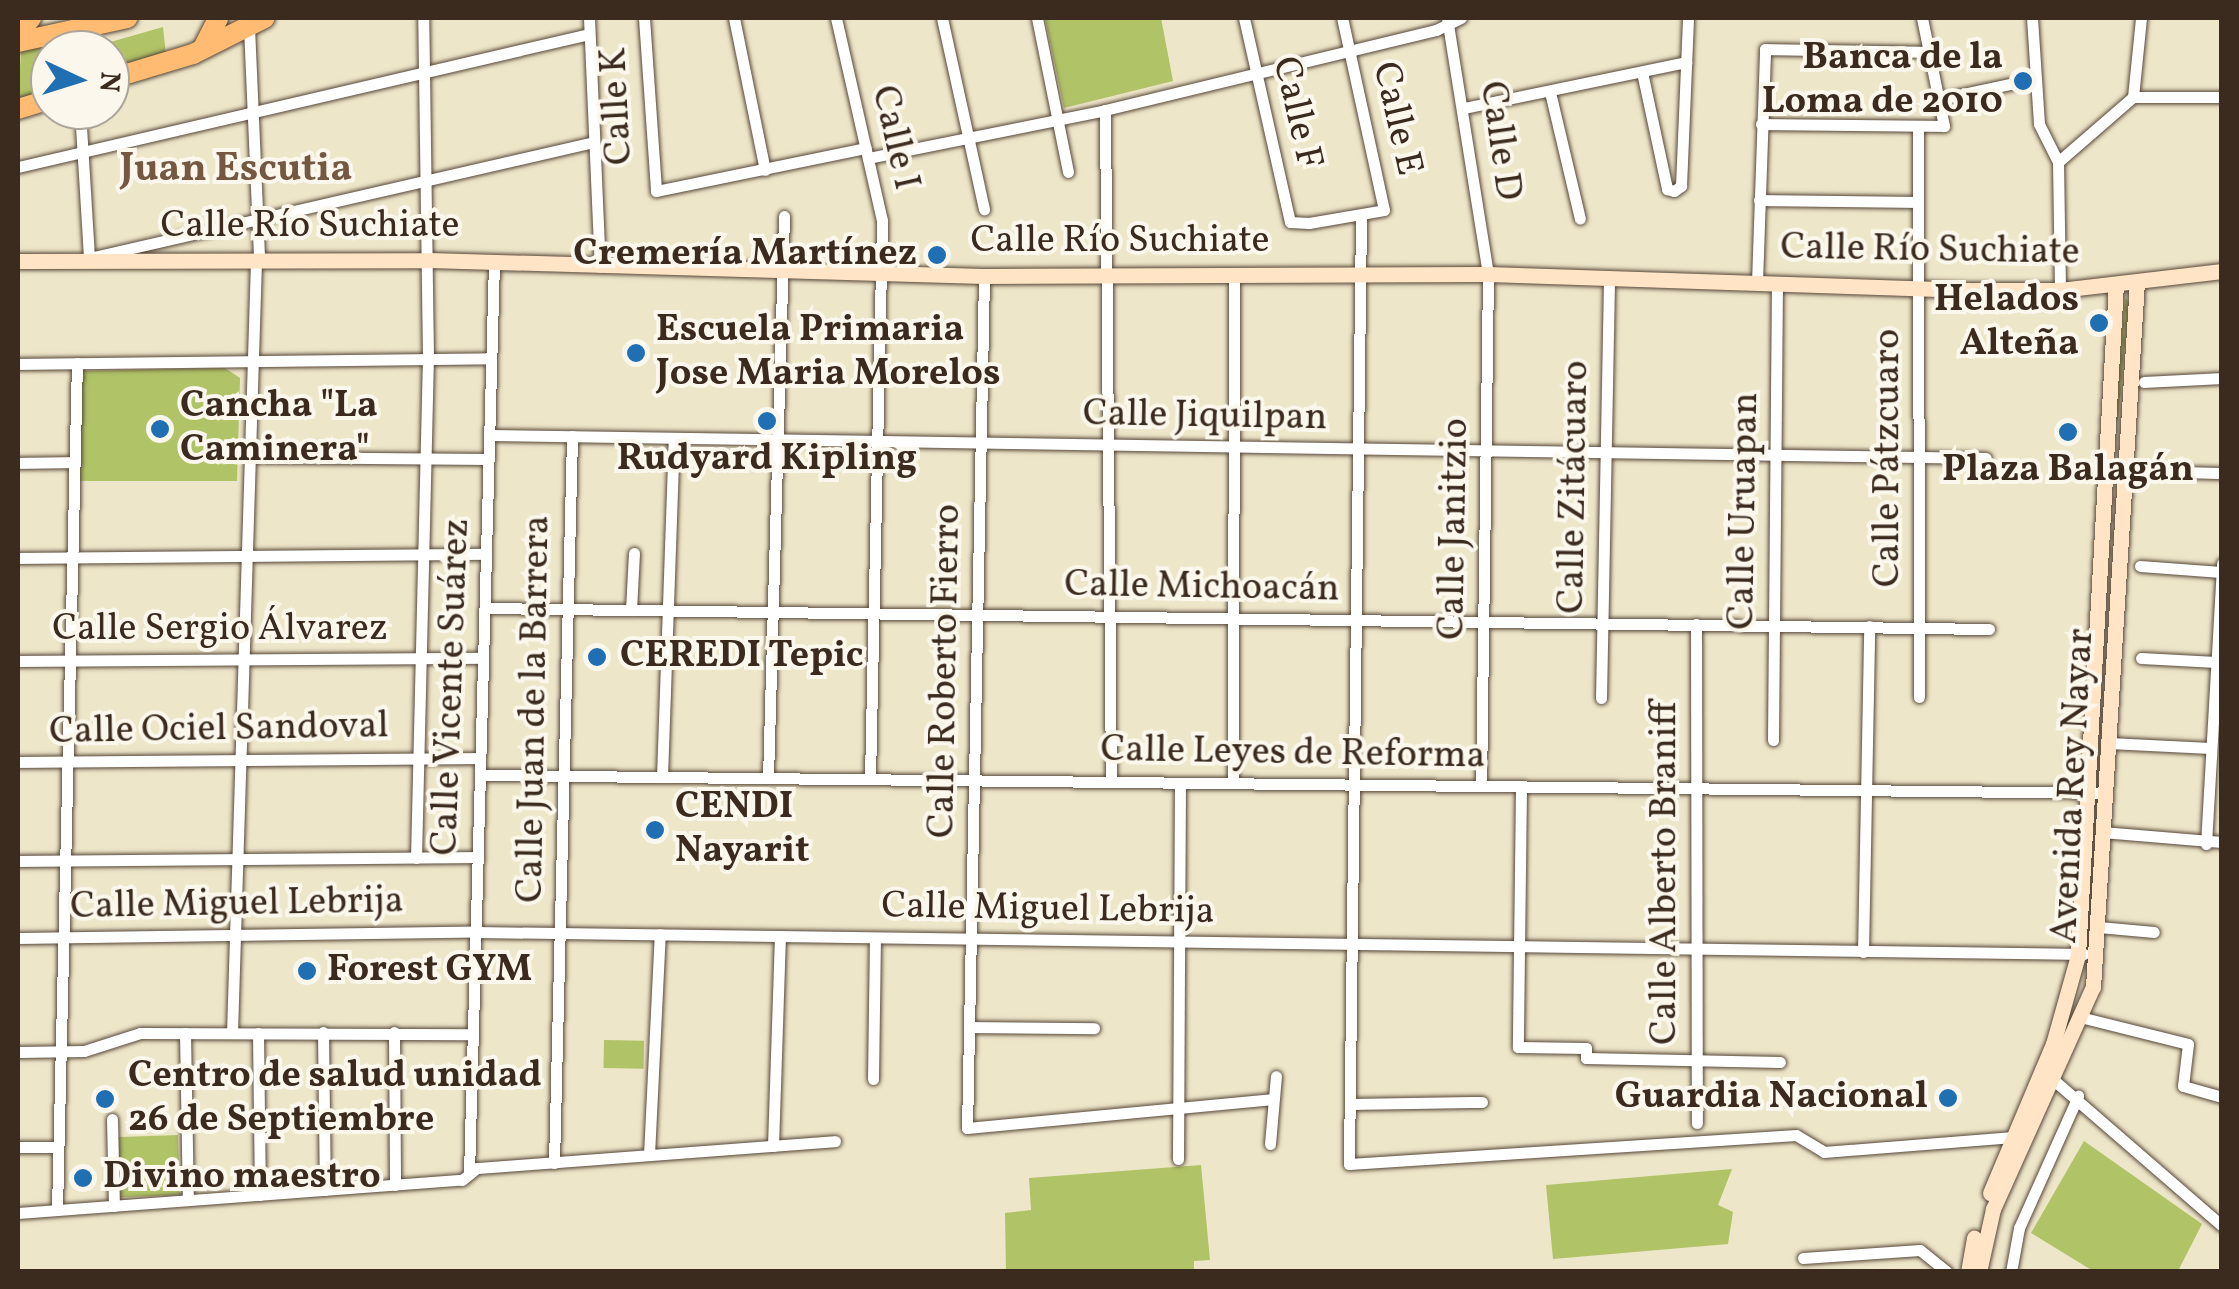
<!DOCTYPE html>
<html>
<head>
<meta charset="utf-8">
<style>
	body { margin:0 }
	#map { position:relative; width:2239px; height:1289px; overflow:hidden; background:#eee6c9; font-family:Vollkorn,serif }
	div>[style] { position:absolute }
	.green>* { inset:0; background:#b0c367; transform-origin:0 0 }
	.roads { filter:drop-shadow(0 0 2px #564638) drop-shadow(0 0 2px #564638) }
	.street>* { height:11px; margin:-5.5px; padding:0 5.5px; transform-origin:5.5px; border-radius:5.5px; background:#fff }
	.secondary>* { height:15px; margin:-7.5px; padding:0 7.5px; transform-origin:7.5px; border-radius:7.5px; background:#ffe4c6 }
	.highway>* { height:20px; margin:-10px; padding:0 10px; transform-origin:10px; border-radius:10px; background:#ffbb71 }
	.dots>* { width:28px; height:28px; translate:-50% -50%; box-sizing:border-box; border:5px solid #fbf7ec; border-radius:50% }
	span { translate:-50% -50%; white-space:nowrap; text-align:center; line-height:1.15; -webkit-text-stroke:8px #fbf7ec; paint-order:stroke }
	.poi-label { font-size:38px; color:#3b2a1e; font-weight:700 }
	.right { translate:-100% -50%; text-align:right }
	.left { translate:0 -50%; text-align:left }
	.street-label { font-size:38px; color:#3b2a1e }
	.neighbourhood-label { font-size:40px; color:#745841; font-weight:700 }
	.frame { position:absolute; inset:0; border:20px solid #3b2a1e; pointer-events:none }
	.north { position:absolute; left:30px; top:30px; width:100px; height:100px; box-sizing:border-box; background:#fbf7ec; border:2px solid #aea59a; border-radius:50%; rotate:94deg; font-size:28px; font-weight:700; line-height:40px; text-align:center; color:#3b2a1e }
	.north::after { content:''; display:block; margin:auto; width:35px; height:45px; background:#1f6fb2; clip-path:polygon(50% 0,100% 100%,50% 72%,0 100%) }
</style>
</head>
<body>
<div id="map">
	<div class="green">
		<div style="clip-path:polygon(1045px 18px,1161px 18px,1173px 81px,1064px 108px)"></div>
		<div style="clip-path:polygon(163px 27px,166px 55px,110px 73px,110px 50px,50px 50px,50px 92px,18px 103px,21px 49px,79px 39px,107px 43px)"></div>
		<div style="clip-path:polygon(2125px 298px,2129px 302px,2118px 421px,2115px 419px)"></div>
		<div style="clip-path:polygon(225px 368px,240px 378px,237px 481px,80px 481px,81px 371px)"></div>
		<div style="left:604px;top:1040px;width:40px;height:28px;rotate:1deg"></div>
		<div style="left:178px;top:1135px;width:60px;height:64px;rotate:88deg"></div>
		<div style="clip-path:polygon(2084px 1141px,2202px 1224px,2178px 1271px,2093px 1271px,2031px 1233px)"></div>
		<div style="clip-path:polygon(1201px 1165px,1210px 1260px,1194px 1261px,1194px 1271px,1006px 1271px,1005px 1213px,1031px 1210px,1029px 1178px)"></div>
		<div style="clip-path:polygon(1732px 1169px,1718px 1205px,1733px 1212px,1728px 1244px,1553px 1259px,1546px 1185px)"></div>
	</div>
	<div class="roads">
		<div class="street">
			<div style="left:589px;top:18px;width:249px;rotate:87.5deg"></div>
			<div style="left:644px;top:18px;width:173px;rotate:86deg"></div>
			<div style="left:656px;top:191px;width:214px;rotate:-11.6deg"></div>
			<div style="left:734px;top:18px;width:155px;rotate:78.5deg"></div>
			<div style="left:836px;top:18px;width:207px;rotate:77.2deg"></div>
			<div style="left:882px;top:220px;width:559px;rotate:91.23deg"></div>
			<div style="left:942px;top:18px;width:196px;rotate:77.6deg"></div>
			<div style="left:1037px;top:18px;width:157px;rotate:78.6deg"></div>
			<div style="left:1244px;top:18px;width:209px;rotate:77.3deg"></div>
			<div style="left:1290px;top:222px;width:19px;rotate:3deg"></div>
			<div style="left:1309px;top:223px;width:76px;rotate:-9.8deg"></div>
			<div style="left:1384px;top:210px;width:197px;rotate:-102.3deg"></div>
			<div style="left:1447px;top:18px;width:259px;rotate:80.9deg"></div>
			<div style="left:1488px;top:274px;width:512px;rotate:90.78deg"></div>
			<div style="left:2032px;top:18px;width:106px;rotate:86.2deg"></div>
			<div style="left:2039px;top:124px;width:42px;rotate:63.4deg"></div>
			<div style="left:2058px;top:162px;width:128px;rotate:89.1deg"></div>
			<div style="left:249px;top:27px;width:233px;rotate:87.5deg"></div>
			<div style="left:1642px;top:72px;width:120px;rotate:77.9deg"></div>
			<div style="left:1667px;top:189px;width:7px;rotate:16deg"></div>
			<div style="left:1674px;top:191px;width:9px;rotate:-36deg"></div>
			<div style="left:1681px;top:186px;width:168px;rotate:-87.6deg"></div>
			<div style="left:1550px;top:92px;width:130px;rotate:76.7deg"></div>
			<div style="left:2133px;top:97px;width:79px;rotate:-84.2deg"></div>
			<div style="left:1940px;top:99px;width:85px;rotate:-12.2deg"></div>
			<div style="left:1464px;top:108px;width:227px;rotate:-11.7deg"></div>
			<div style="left:80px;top:110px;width:148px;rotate:86.5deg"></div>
			<div style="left:89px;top:258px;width:518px;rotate:-12.94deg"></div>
			<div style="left:1105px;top:110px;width:672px;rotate:89.49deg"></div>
			<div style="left:1761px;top:124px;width:183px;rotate:0.6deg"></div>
			<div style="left:1944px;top:126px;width:110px;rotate:-101.5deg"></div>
			<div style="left:1918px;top:127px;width:570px;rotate:89.9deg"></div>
			<div style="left:868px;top:158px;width:242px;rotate:-11.4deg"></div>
			<div style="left:1105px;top:110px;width:341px;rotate:-13.6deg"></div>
			<div style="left:1436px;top:30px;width:28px;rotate:-26deg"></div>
			<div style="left:2058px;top:162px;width:99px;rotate:-40.9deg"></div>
			<div style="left:2133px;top:97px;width:89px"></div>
			<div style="left:18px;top:167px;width:586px;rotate:-13.11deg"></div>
			<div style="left:1759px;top:200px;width:157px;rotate:0.7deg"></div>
			<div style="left:1361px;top:217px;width:947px;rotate:90.73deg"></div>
			<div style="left:1349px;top:1164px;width:448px;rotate:-3.7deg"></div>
			<div style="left:1796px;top:1135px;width:33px;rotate:31deg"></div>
			<div style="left:1824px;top:1152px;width:193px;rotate:-4.5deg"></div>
			<div style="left:984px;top:276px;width:852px;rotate:91.14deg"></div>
			<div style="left:967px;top:1128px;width:308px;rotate:-5.4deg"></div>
			<div style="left:1757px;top:282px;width:233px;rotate:-88deg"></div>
			<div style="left:1765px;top:49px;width:165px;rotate:1deg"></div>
			<div style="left:18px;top:364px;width:473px;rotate:-0.7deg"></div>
			<div style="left:2144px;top:382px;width:78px;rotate:-2.9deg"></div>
			<div style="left:490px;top:435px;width:1496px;rotate:0.88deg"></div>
			<div style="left:250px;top:457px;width:239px;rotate:0.5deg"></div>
			<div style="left:18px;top:463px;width:56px;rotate:-1deg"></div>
			<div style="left:2106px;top:470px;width:116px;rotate:1.5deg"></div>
			<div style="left:18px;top:558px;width:468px;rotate:-0.5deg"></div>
			<div style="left:2140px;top:566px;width:81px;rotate:4.2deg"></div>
			<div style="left:485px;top:608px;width:1504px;rotate:0.8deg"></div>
			<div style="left:631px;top:610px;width:57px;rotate:-87deg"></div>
			<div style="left:1696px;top:624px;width:499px;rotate:89.9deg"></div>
			<div style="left:2141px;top:658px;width:75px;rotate:3.1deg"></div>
			<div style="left:18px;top:661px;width:465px;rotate:-0.4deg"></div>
			<div style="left:1601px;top:698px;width:421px;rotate:-88.9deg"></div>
			<div style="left:1773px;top:740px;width:457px;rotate:-89.5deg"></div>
			<div style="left:2109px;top:743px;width:101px;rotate:2.8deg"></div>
			<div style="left:18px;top:762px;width:462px;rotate:-0.5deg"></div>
			<div style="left:480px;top:775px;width:1626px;rotate:0.63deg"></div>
			<div style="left:662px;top:777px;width:339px;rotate:-88deg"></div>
			<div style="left:768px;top:778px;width:562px;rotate:-88.37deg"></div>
			<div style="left:1233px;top:783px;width:509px;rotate:-89.89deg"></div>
			<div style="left:1521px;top:787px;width:260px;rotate:90.7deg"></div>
			<div style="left:1518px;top:1047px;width:68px;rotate:0.8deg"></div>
			<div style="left:1586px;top:1048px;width:10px;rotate:90deg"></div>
			<div style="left:1586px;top:1058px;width:194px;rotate:1.2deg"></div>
			<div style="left:2102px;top:832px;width:120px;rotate:4.8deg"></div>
			<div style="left:2206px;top:844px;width:281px;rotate:-86.7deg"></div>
			<div style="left:416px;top:858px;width:500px;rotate:-88.63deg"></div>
			<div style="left:428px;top:358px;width:340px;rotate:-90.8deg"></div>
			<div style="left:18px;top:861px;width:460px;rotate:-0.5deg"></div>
			<div style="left:2099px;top:927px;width:55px;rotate:5.2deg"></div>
			<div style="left:18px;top:938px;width:458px;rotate:-0.8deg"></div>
			<div style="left:476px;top:932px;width:1608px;rotate:0.78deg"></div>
			<div style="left:1863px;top:952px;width:326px;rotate:-88.9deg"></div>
			<div style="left:2084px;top:1018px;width:107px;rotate:14deg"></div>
			<div style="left:2188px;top:1044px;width:42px;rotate:96.8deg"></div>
			<div style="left:2183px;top:1086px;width:41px;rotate:15.8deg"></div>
			<div style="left:969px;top:1027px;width:125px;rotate:0.5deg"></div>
			<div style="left:323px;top:1032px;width:158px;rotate:89.3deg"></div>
			<div style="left:394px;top:1032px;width:153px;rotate:89.6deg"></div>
			<div style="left:185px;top:1033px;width:167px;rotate:89deg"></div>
			<div style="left:232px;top:1033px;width:773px;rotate:-88.22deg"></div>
			<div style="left:258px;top:1033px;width:162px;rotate:89.3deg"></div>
			<div style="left:18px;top:1052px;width:66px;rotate:-0.9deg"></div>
			<div style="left:84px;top:1051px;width:59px;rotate:-17.8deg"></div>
			<div style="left:140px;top:1033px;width:333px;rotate:0.2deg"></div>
			<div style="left:2049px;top:1076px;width:229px;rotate:40.9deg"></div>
			<div style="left:873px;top:1079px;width:141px;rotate:-89.2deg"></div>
			<div style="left:1350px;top:1104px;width:132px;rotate:-0.9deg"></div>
			<div style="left:112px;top:1119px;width:87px;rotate:88.7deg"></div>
			<div style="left:1270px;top:1144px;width:68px;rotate:-85deg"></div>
			<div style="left:773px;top:1146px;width:210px;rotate:-88.1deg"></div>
			<div style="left:18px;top:1147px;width:38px"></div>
			<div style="left:649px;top:1155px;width:221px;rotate:-87.2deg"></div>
			<div style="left:1178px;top:1159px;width:376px;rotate:-89.7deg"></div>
			<div style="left:554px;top:1163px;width:727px;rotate:-88.58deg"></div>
			<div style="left:469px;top:1174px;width:913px;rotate:-88.43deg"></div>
			<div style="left:57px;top:1210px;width:847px;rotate:-88.65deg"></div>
			<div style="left:18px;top:1213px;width:445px;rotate:-4.3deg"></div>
			<div style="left:462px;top:1180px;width:19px;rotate:-39deg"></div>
			<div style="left:477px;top:1168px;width:359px;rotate:-4.3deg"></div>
			<div style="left:1803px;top:1258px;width:117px;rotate:-3.9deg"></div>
			<div style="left:1920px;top:1250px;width:35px;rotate:39deg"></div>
			<div style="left:2011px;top:1272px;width:45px;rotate:-79.7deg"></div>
			<div style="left:2019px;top:1228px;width:145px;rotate:-65.9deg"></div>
		</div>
		<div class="secondary">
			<div style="left:18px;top:261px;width:411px;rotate:-0.1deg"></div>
			<div style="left:429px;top:260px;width:555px;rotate:1.65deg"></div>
			<div style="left:984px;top:276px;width:504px;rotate:-0.23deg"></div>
			<div style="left:1488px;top:274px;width:488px;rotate:1.9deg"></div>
			<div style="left:1976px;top:290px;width:84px"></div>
			<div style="left:2060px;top:290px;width:163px;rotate:-6.7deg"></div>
			<div style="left:1990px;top:1193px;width:162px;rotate:-67.1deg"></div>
			<div style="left:2053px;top:1044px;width:92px;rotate:-74.3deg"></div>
			<div style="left:2078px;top:955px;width:672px;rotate:-86.76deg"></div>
			<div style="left:1968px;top:1272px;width:35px;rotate:-80deg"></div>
			<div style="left:1979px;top:1272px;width:65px;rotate:-77.5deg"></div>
			<div style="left:1993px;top:1209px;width:243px;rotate:-65.8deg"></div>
			<div style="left:2093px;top:987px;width:706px;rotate:-86.43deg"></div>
		</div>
		<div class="highway">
			<div style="left:18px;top:33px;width:20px;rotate:-49deg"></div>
			<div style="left:18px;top:42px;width:112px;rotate:-12.4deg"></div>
			<div style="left:203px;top:48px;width:34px;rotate:-63deg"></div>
			<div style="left:110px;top:79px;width:87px;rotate:-16.8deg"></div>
			<div style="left:193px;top:54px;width:80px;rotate:-26.6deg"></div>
			<div style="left:18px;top:109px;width:34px;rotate:-17deg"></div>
		</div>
	</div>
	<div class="dots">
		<div style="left:2023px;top:81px;background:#1f6fb2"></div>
		<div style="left:937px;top:255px;background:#1f6fb2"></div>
		<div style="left:2099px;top:323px;background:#1f6fb2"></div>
		<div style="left:636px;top:353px;background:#1f6fb2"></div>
		<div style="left:767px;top:421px;background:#1f6fb2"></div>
		<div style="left:160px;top:429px;background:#1f6fb2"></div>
		<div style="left:2068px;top:432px;background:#1f6fb2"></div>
		<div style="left:597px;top:657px;background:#1f6fb2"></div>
		<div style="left:655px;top:830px;background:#1f6fb2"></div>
		<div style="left:307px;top:971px;background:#1f6fb2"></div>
		<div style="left:1948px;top:1098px;background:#1f6fb2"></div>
		<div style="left:105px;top:1099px;background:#1f6fb2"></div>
		<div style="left:83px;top:1178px;background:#1f6fb2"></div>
	</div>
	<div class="poi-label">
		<span class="right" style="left:2003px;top:81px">Banca de la<br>Loma de 2010</span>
		<span class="right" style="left:917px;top:255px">Cremería Martínez</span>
		<span class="right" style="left:2079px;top:323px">Helados<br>Alteña</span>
		<span class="left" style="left:656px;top:353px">Escuela Primaria<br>Jose Maria Morelos</span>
		<span class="left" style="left:180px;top:429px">Cancha "La<br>Caminera"</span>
		<span style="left:767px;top:460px">Rudyard Kipling</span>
		<span style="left:2068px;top:471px">Plaza Balagán</span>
		<span class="left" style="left:620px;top:657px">CEREDI Tepic</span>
		<span class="left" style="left:675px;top:830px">CENDI<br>Nayarit</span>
		<span class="left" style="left:327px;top:971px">Forest GYM</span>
		<span class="left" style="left:128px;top:1099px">Centro de salud unidad<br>26 de Septiembre</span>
		<span class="right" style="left:1928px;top:1098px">Guardia Nacional</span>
		<span class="left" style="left:103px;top:1178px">Divino maestro</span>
	</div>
	<div class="street-label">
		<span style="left:618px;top:106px;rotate:-93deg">Calle K</span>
		<span style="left:1296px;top:113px;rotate:77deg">Calle F</span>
		<span style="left:1396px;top:119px;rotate:77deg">Calle E</span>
		<span style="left:894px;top:138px;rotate:77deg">Calle I</span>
		<span style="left:1499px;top:141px;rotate:82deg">Calle D</span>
		<span style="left:310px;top:227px">Calle Río Suchiate</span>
		<span style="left:1120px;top:242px">Calle Río Suchiate</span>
		<span style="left:1930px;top:251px;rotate:1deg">Calle Río Suchiate</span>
		<span style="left:1205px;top:417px;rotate:1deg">Calle Jiquilpan</span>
		<span style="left:1889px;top:458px;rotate:-90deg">Calle Pátzcuaro</span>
		<span style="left:1575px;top:487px;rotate:-89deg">Calle Zitácuaro</span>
		<span style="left:1745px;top:511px;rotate:-89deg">Calle Uruapan</span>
		<span style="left:1455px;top:529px;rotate:-89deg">Calle Janitzio</span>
		<span style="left:1202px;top:588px;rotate:1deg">Calle Michoacán</span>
		<span style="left:220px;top:630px">Calle Sergio Álvarez</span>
		<span style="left:946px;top:671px;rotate:-89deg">Calle Roberto Fierro</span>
		<span style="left:452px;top:687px;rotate:-88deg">Calle Vicente Suárez</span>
		<span style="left:535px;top:709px;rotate:-89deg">Calle Juan de la Barrera</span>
		<span style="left:219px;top:730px;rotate:-1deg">Calle Ociel Sandoval</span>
		<span style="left:1293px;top:754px;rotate:1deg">Calle Leyes de Reforma</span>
		<span style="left:2074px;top:786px;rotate:-87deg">Avenida Rey Nayar</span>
		<span style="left:1666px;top:873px;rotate:-90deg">Calle Alberto Braniff</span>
		<span style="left:237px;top:905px;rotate:-1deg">Calle Miguel Lebrija</span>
		<span style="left:1048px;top:910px;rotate:1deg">Calle Miguel Lebrija</span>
	</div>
	<div class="neighbourhood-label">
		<span style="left:236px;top:170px">Juan Escutia</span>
	</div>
	<div class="frame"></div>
	<div class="north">N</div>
</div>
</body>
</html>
